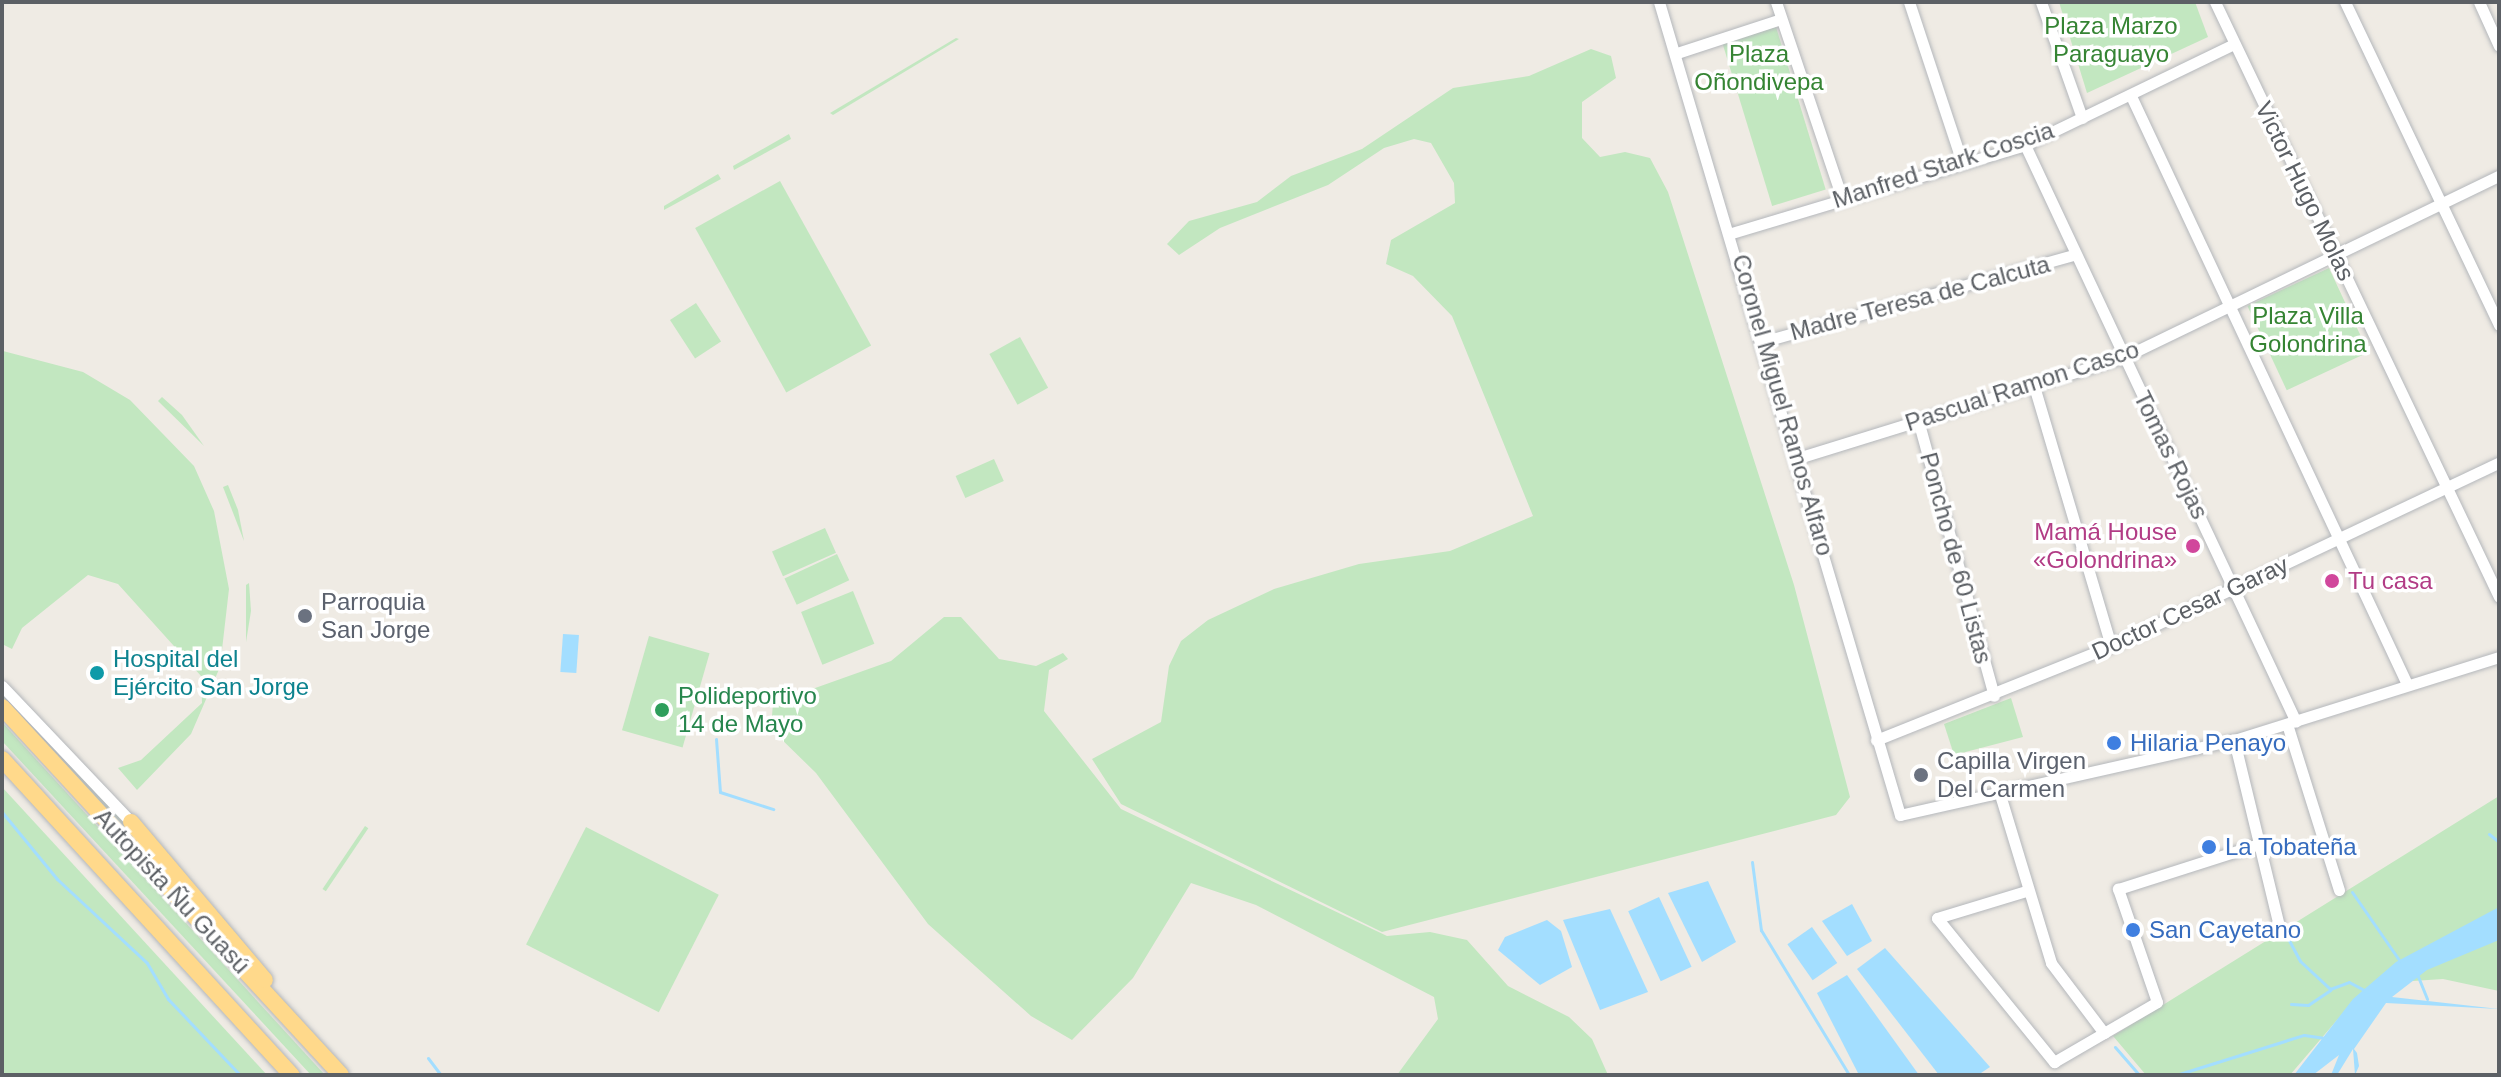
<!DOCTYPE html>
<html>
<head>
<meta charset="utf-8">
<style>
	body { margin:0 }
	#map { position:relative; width:2501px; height:1077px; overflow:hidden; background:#efebe4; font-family:Helvetica,sans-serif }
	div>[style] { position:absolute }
	.green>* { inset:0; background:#c2e7c0; transform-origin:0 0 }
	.water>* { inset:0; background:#a3deff; transform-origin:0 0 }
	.stream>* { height:3px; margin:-1.5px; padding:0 1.5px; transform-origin:1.5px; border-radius:1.5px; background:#a3deff }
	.roads { filter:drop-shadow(0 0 2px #b4b7bb) drop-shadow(0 0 2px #b4b7bb) }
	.minor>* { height:11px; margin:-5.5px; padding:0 5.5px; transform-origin:5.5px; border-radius:5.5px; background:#fff }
	.highway>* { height:16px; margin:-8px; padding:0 8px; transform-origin:8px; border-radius:8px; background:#ffd98b }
	.dots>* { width:22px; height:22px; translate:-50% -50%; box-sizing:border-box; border:4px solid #fff; border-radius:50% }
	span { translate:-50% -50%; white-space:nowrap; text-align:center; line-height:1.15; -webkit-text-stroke:7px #fff; paint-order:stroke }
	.park-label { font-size:24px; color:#358433 }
	.street-label { font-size:24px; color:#5c6065 }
	.hotel-label { font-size:24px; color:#b23c85 }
	.right { translate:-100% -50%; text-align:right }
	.left { translate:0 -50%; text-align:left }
	.worship-label { font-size:24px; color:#5b616d }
	.culture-label { font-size:24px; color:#0d838f }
	.leisure-label { font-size:24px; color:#27864d }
	.shop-label { font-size:24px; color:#366cbe }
	.frame { position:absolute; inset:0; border:4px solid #5c6065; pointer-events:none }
</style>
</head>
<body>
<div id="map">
	<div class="green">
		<div style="clip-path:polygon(2059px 2px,2195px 2px,2208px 37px,2087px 93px)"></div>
		<div style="left:1776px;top:27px;width:170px;height:56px;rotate:73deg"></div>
		<div style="clip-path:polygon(959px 39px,833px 115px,830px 113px,956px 38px)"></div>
		<div style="clip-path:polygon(1591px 49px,1611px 56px,1616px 78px,1582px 102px,1582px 138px,1600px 157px,1625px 152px,1650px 158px,1668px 192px,1794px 585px,1850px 797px,1836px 815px,1382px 932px,1121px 804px,1092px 759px,1161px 722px,1169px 666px,1181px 641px,1208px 620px,1274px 589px,1359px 564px,1450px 551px,1533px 516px,1452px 316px,1413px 276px,1386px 264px,1391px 240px,1455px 203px,1454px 183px,1431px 143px,1414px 139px,1384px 148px,1328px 185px,1220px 228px,1179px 255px,1167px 244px,1189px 221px,1257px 202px,1291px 176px,1362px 149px,1453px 88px,1529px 76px)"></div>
		<div style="clip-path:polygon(789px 134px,791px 139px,734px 170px,733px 166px)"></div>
		<div style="clip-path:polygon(718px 174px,721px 179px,664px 210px,664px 206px)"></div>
		<div style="left:780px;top:181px;width:188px;height:97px;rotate:61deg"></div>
		<div style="left:2329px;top:268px;width:93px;height:90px;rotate:65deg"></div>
		<div style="left:696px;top:303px;width:46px;height:31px;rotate:57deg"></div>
		<div style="left:1020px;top:337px;width:58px;height:35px;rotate:61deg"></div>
		<div style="clip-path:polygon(3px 351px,83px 372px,130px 400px,194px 466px,214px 511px,229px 589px,220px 667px,191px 734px,137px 790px,118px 768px,141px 760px,202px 703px,201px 676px,118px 584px,88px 575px,22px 628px,12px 649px,2px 644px)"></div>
		<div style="clip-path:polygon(162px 397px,182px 415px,204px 446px,158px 401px)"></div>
		<div style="left:994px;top:459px;width:24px;height:42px;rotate:66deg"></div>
		<div style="clip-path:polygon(228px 485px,238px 510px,244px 541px,223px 487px)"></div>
		<div style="left:825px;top:528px;width:27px;height:58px;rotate:66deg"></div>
		<div style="left:837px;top:554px;width:29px;height:58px;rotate:65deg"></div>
		<div style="clip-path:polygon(249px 583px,251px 611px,246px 642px,246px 585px)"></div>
		<div style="left:853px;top:591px;width:57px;height:56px;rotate:68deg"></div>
		<div style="clip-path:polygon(944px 617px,961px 617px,999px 659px,1036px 666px,1063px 653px,1068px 659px,1049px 670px,1044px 711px,1121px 809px,1387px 936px,1430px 932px,1467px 940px,1508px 986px,1569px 1017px,1592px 1039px,1608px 1075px,1397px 1075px,1438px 1019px,1434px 997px,1256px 905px,1191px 883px,1133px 978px,1072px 1040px,1031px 1016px,928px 924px,816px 773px,771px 729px,773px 703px,891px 661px)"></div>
		<div style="left:649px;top:636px;width:63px;height:98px;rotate:16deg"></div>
		<div style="clip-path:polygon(2px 692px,129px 826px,230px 941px,2px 699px)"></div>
		<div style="clip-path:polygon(2011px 698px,2023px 737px,1954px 755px,1944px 724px)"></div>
		<div style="clip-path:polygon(2px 722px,325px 1075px,311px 1075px,2px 741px)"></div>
		<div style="clip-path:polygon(2px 787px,267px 1075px,2px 1075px)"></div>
		<div style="clip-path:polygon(2499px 796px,2499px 991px,2443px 979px,2398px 982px,2355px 999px,2290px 1075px,2146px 1075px,2113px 1036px)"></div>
		<div style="left:365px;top:826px;width:4px;height:76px;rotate:34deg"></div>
		<div style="left:586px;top:827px;width:149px;height:132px;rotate:27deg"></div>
	</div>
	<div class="water">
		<div style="left:563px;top:634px;width:16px;height:38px;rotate:4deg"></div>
		<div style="clip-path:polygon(1708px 881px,1736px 942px,1702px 962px,1668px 893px)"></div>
		<div style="left:1659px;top:897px;width:77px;height:34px;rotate:65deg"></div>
		<div style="clip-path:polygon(1852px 904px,1872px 941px,1847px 956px,1822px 921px)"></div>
		<div style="clip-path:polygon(2499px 907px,2499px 940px,2427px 970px,2392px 997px,2499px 1009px,2386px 1003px,2354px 1049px,2357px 1053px,2359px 1066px,2355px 1075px,2353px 1049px,2337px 1075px,2331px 1075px,2339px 1055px,2313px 1075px,2294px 1075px,2353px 999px,2396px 962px)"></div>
		<div style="clip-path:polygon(1610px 909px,1648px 992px,1600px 1010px,1563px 920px)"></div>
		<div style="clip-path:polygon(1547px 920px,1561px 931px,1572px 967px,1540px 985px,1498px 950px,1505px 937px)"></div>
		<div style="left:1812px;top:927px;width:44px;height:30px;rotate:55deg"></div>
		<div style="clip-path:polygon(1885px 948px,1990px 1067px,1978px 1075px,1939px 1075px,1857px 969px)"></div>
		<div style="clip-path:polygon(1847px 975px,1919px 1075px,1859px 1075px,1817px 993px)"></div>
	</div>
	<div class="stream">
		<div style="left:716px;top:739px;width:53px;rotate:85.7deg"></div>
		<div style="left:720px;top:792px;width:56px;rotate:17.8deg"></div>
		<div style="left:2px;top:812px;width:87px;rotate:50.6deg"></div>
		<div style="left:57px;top:879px;width:123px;rotate:43deg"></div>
		<div style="left:147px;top:963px;width:42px;rotate:59.7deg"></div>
		<div style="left:168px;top:999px;width:105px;rotate:46.5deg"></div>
		<div style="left:2489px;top:834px;width:13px;rotate:39deg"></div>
		<div style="left:1752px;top:862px;width:69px;rotate:82.5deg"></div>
		<div style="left:1761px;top:930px;width:170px;rotate:58.7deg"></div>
		<div style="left:2352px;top:892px;width:83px;rotate:55.3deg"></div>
		<div style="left:2283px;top:929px;width:36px;rotate:62deg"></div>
		<div style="left:2300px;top:961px;width:41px;rotate:43deg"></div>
		<div style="left:2330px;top:989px;width:20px;rotate:-20deg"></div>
		<div style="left:2349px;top:982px;width:21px;rotate:28deg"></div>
		<div style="left:2417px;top:974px;width:27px;rotate:68deg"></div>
		<div style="left:2291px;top:1004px;width:17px;rotate:3deg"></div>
		<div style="left:2308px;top:1005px;width:27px;rotate:-34deg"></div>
		<div style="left:2115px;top:1047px;width:37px;rotate:49deg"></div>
		<div style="left:428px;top:1058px;width:21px;rotate:53deg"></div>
		<div style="left:2176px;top:1075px;width:134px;rotate:-17.4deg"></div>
		<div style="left:2304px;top:1035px;width:21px;rotate:8deg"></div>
	</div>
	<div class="roads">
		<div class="minor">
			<div style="left:1659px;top:2px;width:848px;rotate:73.49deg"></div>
			<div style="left:1900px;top:815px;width:342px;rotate:-12.7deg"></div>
			<div style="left:2234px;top:740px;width:278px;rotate:-17.4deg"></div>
			<div style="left:1776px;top:2px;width:207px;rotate:71.4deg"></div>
			<div style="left:1909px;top:2px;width:169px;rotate:71.7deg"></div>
			<div style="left:2041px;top:2px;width:123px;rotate:70.5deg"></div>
			<div style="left:2215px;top:2px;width:659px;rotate:64.48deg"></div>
			<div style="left:2345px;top:2px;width:358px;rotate:64.5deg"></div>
			<div style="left:2479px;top:2px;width:48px;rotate:65.6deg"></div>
			<div style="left:1677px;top:53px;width:109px;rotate:-18.1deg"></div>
			<div style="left:2131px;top:96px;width:650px;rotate:64.86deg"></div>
			<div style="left:2025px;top:145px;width:637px;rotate:64.84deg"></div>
			<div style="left:1732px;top:233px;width:306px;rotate:-16.7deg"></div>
			<div style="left:2025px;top:145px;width:232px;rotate:-25.8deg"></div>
			<div style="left:1765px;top:341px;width:321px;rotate:-15.6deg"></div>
			<div style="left:2034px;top:386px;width:271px;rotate:73.5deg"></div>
			<div style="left:1918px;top:420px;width:286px;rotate:74.6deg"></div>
			<div style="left:1798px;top:458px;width:341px;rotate:-17.2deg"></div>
			<div style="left:2124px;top:357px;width:416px;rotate:-25.8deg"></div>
			<div style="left:2px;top:686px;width:187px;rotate:46.5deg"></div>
			<div style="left:2287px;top:724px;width:174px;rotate:72.6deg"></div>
			<div style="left:1876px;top:740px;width:253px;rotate:-21.8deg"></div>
			<div style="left:2111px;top:646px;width:429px;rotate:-25.3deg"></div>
			<div style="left:2234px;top:740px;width:191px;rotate:76.4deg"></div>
			<div style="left:2001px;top:798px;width:172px;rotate:73.1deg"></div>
			<div style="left:2051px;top:963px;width:88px;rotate:52.9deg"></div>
			<div style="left:2026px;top:891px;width:93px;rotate:163.1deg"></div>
			<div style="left:1937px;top:918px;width:186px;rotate:50.9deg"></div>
			<div style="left:2054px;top:1062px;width:119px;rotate:-30.2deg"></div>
			<div style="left:2157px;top:1002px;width:120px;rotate:-109deg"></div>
			<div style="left:2118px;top:889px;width:145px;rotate:-17.7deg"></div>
		</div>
		<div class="highway">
			<div style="left:2px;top:707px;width:500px;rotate:47.35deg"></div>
			<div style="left:2px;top:759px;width:429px;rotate:47.5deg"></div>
			<div style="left:131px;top:822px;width:207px;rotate:49.7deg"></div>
		</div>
	</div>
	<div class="dots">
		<div style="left:2193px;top:546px;background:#d1479c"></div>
		<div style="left:2332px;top:581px;background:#d1479c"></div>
		<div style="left:305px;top:616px;background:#6b7280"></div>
		<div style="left:97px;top:673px;background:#0f9aa8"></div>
		<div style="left:662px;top:710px;background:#2e9e5b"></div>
		<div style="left:2114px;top:743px;background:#3f7fe0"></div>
		<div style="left:1921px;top:775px;background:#6b7280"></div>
		<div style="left:2209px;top:847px;background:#3f7fe0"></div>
		<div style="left:2133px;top:930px;background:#3f7fe0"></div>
	</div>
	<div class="park-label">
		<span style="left:2111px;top:40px">Plaza Marzo<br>Paraguayo</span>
		<span style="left:1759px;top:68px">Plaza<br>Oñondivepa</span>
		<span style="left:2308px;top:330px">Plaza Villa<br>Golondrina</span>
	</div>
	<div class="street-label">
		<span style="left:1943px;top:165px;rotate:-18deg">Manfred Stark Coscia</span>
		<span style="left:2305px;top:191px;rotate:64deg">Victor Hugo Molas</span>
		<span style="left:1920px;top:298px;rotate:-15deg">Madre Teresa de Calcuta</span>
		<span style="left:2022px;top:386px;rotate:-18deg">Pascual Ramon Casco</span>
		<span style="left:1783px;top:405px;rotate:74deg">Coronel Miguel Ramos Alfaro</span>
		<span style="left:2171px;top:455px;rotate:64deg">Tomas Rojas</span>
		<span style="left:1956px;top:558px;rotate:75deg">Poncho de 60 Listas</span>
		<span style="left:2190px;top:608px;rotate:-25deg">Doctor Cesar Garay</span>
		<span style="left:172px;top:891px;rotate:47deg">Autopista Ñu Guasú</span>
	</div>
	<div class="hotel-label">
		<span class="right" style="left:2177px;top:546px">Mamá House<br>«Golondrina»</span>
		<span class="left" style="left:2348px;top:581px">Tu casa</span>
	</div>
	<div class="worship-label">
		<span class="left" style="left:321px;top:616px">Parroquia<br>San Jorge</span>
		<span class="left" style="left:1937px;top:775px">Capilla Virgen<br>Del Carmen</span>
	</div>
	<div class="culture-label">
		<span class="left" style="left:113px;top:673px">Hospital del<br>Ejército San Jorge</span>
	</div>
	<div class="leisure-label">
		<span class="left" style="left:678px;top:710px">Polideportivo<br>14 de Mayo</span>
	</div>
	<div class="shop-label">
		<span class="left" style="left:2130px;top:743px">Hilaria Penayo</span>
		<span class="left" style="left:2225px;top:847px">La Tobateña</span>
		<span class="left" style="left:2149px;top:930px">San Cayetano</span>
	</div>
	<div class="frame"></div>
</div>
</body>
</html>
